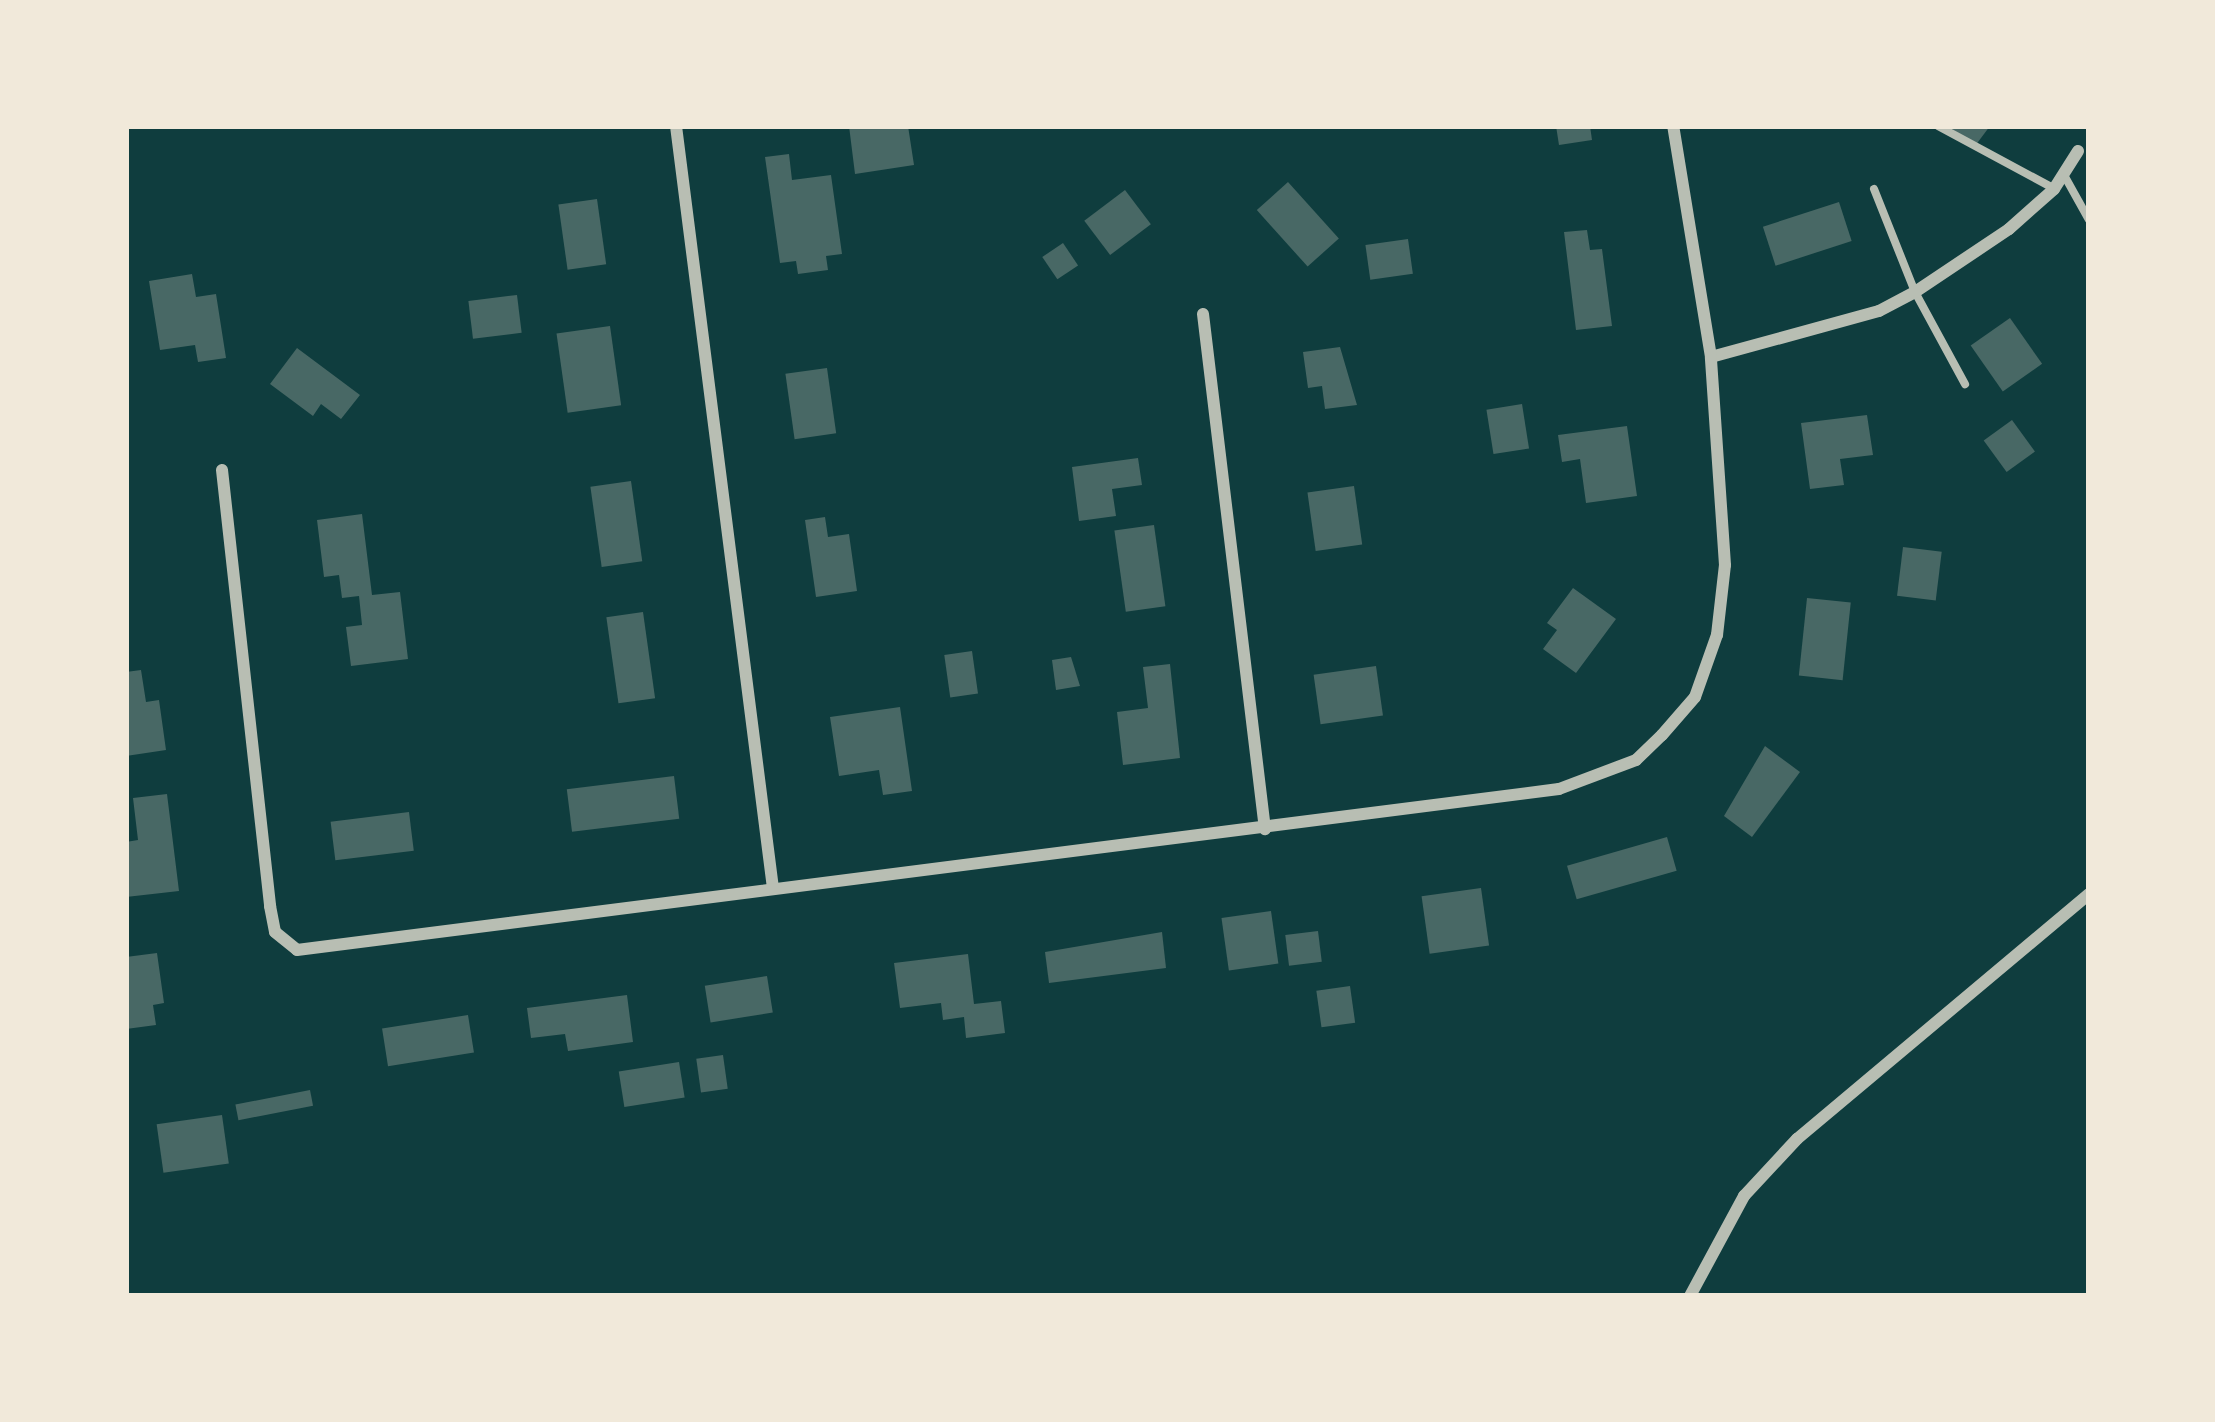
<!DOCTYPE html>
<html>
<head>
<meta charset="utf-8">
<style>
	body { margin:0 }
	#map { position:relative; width:2215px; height:1422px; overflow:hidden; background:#0f3d3e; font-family:Roboto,sans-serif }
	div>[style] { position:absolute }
	.building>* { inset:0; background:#486865; transform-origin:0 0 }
	.service>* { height:8px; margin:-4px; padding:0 4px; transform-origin:4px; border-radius:4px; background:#b8beb3 }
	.minor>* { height:12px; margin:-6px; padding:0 6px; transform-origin:6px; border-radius:6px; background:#b8beb3 }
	span { translate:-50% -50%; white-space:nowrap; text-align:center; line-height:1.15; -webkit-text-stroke:9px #f1e9da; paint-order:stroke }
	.frame { position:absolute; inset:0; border:129px solid #f1e9da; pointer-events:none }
</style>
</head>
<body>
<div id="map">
	<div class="building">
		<div style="clip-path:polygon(849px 126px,908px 126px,914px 165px,855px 174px)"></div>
		<div style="clip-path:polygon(1556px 126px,1590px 126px,1592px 140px,1559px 145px)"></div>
		<div style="clip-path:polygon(1948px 126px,1990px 126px,1975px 146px)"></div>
		<div style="clip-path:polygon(789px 154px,792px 180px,831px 175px,842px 254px,826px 256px,828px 270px,798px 274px,796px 261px,780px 263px,765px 157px)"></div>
		<div style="left:1288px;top:182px;width:76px;height:42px;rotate:48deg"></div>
		<div style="left:1125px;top:190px;width:43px;height:51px;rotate:53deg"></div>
		<div style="left:597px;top:199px;width:66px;height:39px;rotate:82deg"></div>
		<div style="left:1839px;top:202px;width:41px;height:80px;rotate:72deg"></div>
		<div style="clip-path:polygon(1587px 230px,1590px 250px,1602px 249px,1612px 326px,1576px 330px,1564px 232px)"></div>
		<div style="left:1408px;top:239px;width:35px;height:43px;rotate:82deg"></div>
		<div style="left:1063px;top:243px;width:27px;height:25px;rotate:56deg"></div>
		<div style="clip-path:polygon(192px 274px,196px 297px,216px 294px,226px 358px,198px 362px,195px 345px,160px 350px,149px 281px)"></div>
		<div style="left:517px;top:295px;width:38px;height:49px;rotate:83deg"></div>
		<div style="left:2010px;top:318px;width:56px;height:48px;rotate:55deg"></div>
		<div style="left:610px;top:326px;width:80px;height:54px;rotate:82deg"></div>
		<div style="clip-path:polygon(1340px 347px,1357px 405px,1325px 409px,1322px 386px,1308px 388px,1303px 352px)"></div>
		<div style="clip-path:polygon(297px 348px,360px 395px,341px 419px,321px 404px,313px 416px,270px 384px)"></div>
		<div style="left:827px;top:368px;width:66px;height:42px;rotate:82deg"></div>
		<div style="left:1522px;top:404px;width:45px;height:36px;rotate:81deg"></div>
		<div style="clip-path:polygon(1867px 415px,1873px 455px,1840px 459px,1844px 485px,1810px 489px,1801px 423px)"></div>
		<div style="left:2012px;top:420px;width:39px;height:35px;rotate:54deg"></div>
		<div style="clip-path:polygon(1627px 426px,1637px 496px,1586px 503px,1580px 459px,1562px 462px,1558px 435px)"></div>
		<div style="clip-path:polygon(1138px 458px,1142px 485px,1112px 489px,1116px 516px,1079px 521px,1072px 467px)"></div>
		<div style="left:631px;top:481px;width:81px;height:41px;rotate:82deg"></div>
		<div style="left:1354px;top:486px;width:59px;height:47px;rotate:82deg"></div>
		<div style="clip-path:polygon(362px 514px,372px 595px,400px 592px,408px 659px,351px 666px,346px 627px,362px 625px,359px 596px,342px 598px,339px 575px,324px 577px,317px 520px)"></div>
		<div style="clip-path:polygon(825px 517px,828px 537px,849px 534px,857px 591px,816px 597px,805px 520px)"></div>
		<div style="left:1154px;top:525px;width:82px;height:40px;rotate:82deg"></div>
		<div style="left:1903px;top:547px;width:39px;height:49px;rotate:7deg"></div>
		<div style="clip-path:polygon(1573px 588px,1616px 619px,1576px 673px,1543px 649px,1557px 630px,1547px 623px)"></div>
		<div style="left:1807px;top:598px;width:44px;height:78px;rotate:6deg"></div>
		<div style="left:643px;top:612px;width:87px;height:37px;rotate:82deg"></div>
		<div style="left:972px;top:651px;width:43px;height:28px;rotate:82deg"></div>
		<div style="clip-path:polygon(1071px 657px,1080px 686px,1056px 690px,1052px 660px)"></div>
		<div style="clip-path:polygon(1170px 664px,1180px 758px,1123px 765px,1117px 712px,1148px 708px,1143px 667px)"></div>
		<div style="left:1376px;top:666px;width:50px;height:63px;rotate:82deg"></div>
		<div style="clip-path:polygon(141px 670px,146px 702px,159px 700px,166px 750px,126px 756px,126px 672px)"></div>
		<div style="clip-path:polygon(900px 707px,912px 791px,883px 795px,879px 770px,839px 776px,830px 717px)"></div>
		<div style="clip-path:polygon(1765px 746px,1800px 772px,1752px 837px,1724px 816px)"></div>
		<div style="left:674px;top:776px;width:43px;height:108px;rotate:83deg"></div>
		<div style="clip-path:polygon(167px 794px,179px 891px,126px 897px,126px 842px,138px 840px,133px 798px)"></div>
		<div style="left:409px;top:812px;width:39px;height:79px;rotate:83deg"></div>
		<div style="left:1667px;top:837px;width:35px;height:104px;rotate:74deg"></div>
		<div style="left:1481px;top:888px;width:58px;height:60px;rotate:82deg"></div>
		<div style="left:1271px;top:911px;width:53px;height:50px;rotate:82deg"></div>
		<div style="left:1318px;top:931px;width:31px;height:33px;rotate:83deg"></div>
		<div style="clip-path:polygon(1162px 932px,1166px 968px,1049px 983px,1045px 952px)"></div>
		<div style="clip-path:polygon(157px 953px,164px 1003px,153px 1005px,156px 1025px,126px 1029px,126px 957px)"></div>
		<div style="clip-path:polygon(968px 954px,974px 1004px,1001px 1001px,1005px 1033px,966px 1038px,964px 1017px,943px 1020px,941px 1003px,900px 1008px,894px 963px)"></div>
		<div style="left:767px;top:976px;width:37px;height:63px;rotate:81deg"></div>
		<div style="left:1350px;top:986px;width:37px;height:34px;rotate:82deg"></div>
		<div style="clip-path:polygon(627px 995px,633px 1042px,568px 1051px,565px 1034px,531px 1038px,527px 1008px)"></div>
		<div style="left:468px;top:1015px;width:38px;height:87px;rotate:81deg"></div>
		<div style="left:723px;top:1055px;width:34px;height:27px;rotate:82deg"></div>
		<div style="left:679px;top:1062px;width:36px;height:61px;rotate:81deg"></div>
		<div style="left:310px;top:1090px;width:16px;height:76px;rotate:79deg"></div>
		<div style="left:222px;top:1115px;width:49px;height:66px;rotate:82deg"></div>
	</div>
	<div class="service">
		<div style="left:1938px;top:126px;width:131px;rotate:28.3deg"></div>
		<div style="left:2064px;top:175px;width:51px;rotate:60.9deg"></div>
		<div style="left:1874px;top:189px;width:111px;rotate:68.3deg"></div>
		<div style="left:1915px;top:292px;width:105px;rotate:61.5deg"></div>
	</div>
	<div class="minor">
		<div style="left:676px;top:126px;width:769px;rotate:82.75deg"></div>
		<div style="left:1203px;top:314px;width:519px;rotate:83.14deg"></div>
		<div style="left:1711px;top:357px;width:174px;rotate:-15.3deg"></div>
		<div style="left:1879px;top:311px;width:41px;rotate:-27.8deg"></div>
		<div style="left:1915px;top:292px;width:113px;rotate:-33.8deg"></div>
		<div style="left:2009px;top:229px;width:60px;rotate:-41.6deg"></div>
		<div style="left:2054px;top:189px;width:45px;rotate:-57.7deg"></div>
		<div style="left:222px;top:470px;width:439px;rotate:83.7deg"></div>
		<div style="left:270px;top:906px;width:26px;rotate:79deg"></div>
		<div style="left:275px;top:932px;width:28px;rotate:39deg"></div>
		<div style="left:297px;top:950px;width:1272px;rotate:-7.27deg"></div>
		<div style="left:1559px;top:789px;width:82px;rotate:-20.6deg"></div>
		<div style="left:1636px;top:760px;width:36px;rotate:-44deg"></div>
		<div style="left:1662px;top:735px;width:50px;rotate:-49deg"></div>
		<div style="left:1695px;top:697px;width:66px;rotate:-70.5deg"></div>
		<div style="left:1717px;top:635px;width:70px;rotate:-83.5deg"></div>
		<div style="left:1725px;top:565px;width:208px;rotate:-93.9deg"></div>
		<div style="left:1711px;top:357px;width:234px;rotate:-99.3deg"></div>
		<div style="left:1690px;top:1296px;width:114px;rotate:-61.6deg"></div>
		<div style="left:1744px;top:1196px;width:78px;rotate:-47.1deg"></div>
		<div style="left:1797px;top:1139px;width:381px;rotate:-40deg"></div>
	</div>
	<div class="frame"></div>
</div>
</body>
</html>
